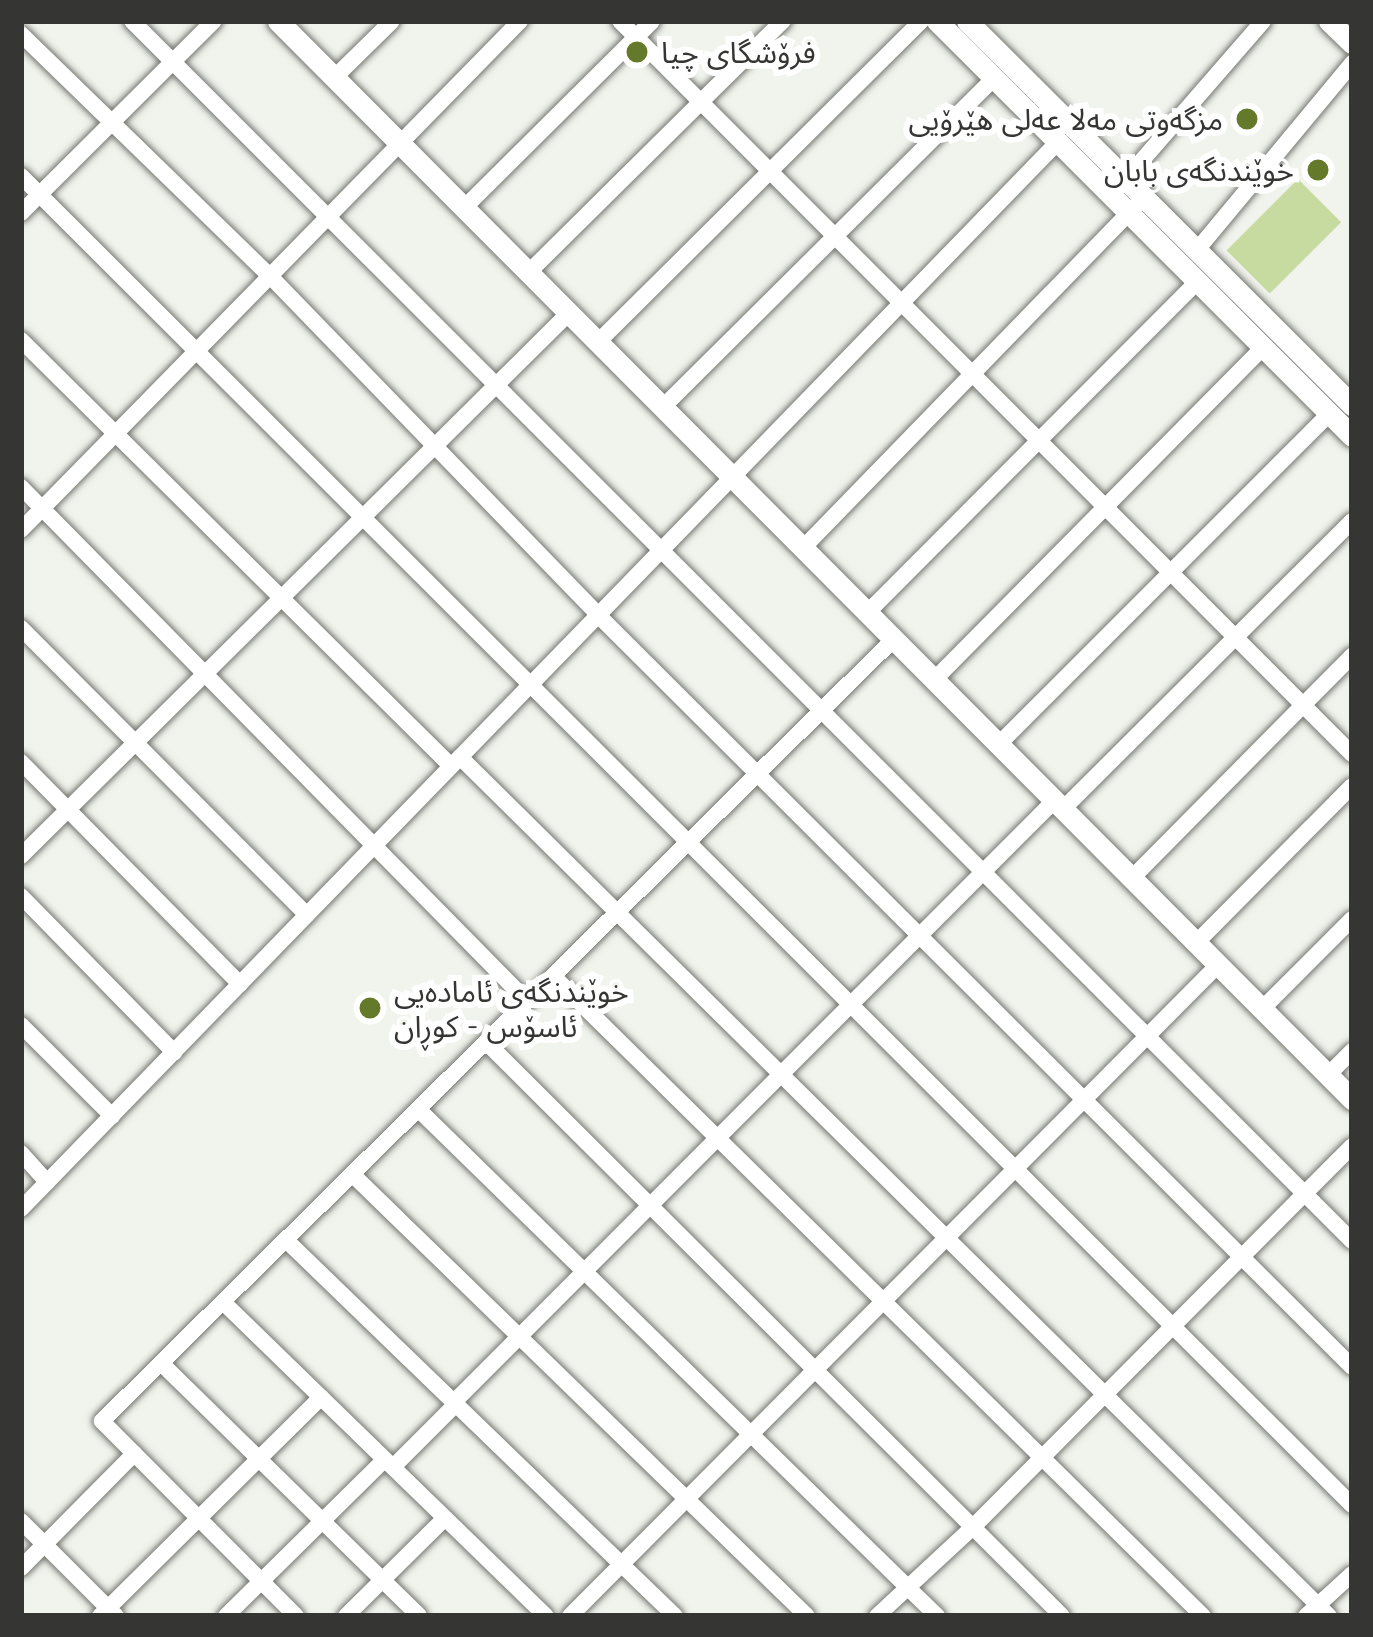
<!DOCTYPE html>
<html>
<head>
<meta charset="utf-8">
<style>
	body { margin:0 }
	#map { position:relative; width:1373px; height:1637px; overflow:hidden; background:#f1f4ed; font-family:Quicksand,"Noto Sans Arabic",sans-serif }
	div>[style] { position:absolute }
	.green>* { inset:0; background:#c7daa0; transform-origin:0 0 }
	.roads { filter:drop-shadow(0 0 3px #767872) drop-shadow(0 0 3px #767872) }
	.minor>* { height:16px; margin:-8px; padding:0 8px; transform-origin:8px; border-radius:8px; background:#fff }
	.tertiary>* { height:21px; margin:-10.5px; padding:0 10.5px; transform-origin:10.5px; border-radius:10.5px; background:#fff }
	.dots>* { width:33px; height:33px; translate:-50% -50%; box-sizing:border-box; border:6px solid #fff; border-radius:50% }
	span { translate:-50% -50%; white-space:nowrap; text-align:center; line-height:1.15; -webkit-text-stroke:12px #fff; paint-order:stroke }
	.poi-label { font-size:30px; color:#353634 }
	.left { translate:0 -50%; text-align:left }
	.right { translate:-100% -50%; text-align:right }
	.frame { position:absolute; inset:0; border:24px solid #353634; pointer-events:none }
</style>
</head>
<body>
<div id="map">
	<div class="green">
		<div style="left:1298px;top:179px;width:61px;height:101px;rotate:45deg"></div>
	</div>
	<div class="roads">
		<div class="minor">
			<div style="left:132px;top:21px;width:1725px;rotate:45deg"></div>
			<div style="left:620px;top:21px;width:1036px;rotate:45.04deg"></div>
			<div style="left:21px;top:34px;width:347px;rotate:44.2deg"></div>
			<div style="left:270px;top:276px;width:472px;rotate:45.9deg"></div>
			<div style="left:598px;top:615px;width:1065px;rotate:44.92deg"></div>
			<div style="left:334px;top:78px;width:81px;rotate:-44.5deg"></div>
			<div style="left:21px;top:176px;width:1881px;rotate:44.96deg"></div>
			<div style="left:1118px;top:188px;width:221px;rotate:-49deg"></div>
			<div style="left:464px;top:208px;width:265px;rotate:-44.8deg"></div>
			<div style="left:21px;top:213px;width:272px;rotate:-44.9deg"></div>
			<div style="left:1197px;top:250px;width:243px;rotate:-50.3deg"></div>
			<div style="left:528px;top:273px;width:359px;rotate:-44.7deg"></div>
			<div style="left:21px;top:340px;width:605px;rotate:44.73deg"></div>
			<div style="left:598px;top:342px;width:455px;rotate:-44.8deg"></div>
			<div style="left:663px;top:407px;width:467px;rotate:-44.8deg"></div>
			<div style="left:21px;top:487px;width:721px;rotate:45.45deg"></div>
			<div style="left:21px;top:530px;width:713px;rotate:-45.57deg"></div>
			<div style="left:803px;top:548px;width:479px;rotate:-45.8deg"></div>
			<div style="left:867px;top:613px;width:469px;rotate:-45.1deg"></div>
			<div style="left:21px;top:628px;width:405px;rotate:45.1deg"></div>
			<div style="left:934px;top:680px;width:469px;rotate:-45.3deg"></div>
			<div style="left:999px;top:744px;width:467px;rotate:-45deg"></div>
			<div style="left:460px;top:757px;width:1222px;rotate:44.67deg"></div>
			<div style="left:21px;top:762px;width:312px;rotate:45.4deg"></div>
			<div style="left:1063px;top:809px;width:408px;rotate:-44.9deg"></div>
			<div style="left:21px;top:856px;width:771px;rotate:-44.74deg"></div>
			<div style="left:1132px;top:878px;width:313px;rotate:-45.3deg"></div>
			<div style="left:21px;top:896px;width:219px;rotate:45.6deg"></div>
			<div style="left:1196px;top:943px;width:221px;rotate:-45.2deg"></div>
			<div style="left:553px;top:976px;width:912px;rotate:44.56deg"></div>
			<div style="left:1262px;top:1009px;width:127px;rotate:-45deg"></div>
			<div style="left:21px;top:1025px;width:129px;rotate:45deg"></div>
			<div style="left:486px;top:1042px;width:813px;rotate:44.9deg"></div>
			<div style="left:1328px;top:1075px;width:34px;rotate:-45deg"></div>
			<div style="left:418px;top:1109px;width:726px;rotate:44.33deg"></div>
			<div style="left:21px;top:1153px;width:39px;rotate:48deg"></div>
			<div style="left:352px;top:1174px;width:634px;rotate:44.17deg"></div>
			<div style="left:21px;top:1209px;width:1488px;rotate:-45.82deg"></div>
			<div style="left:286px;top:1240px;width:541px;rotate:44.03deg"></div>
			<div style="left:223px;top:1302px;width:450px;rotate:44.2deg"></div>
			<div style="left:161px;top:1363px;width:361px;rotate:44.4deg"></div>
			<div style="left:454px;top:1402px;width:851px;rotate:-45.05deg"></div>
			<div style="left:393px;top:1467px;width:89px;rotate:-45deg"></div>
			<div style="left:21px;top:1521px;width:134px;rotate:45deg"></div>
			<div style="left:21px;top:1568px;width:161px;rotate:-45.3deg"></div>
			<div style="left:100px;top:1616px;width:311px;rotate:-44.7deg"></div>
			<div style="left:226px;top:1616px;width:223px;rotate:-44.6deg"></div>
			<div style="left:296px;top:1616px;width:275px;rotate:-134.9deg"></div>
			<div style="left:102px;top:1421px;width:1113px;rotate:-44.64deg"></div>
			<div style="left:346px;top:1616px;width:139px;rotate:-44.7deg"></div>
			<div style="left:570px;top:1616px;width:919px;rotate:-45.13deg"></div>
			<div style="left:877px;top:1616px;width:131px;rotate:-42.8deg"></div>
			<div style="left:973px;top:1527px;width:537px;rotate:-45.15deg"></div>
			<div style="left:1306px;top:1616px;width:62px;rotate:-42.4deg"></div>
		</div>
		<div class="tertiary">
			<div style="left:278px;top:21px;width:1522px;rotate:45.11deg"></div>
			<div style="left:937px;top:21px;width:587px;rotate:45deg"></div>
			<div style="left:967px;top:21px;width:544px;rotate:44.93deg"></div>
			<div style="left:1329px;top:21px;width:32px;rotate:44deg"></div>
		</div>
	</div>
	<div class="dots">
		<div style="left:637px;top:52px;background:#64792a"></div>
		<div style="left:1247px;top:119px;background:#64792a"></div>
		<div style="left:1318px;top:170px;background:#64792a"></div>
		<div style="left:370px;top:1008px;background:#64792a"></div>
	</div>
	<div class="poi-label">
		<span class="left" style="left:661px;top:52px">فرۆشگای چیا</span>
		<span class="right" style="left:1223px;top:119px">مزگەوتی مەلا عەلی هێرۆیی</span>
		<span class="right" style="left:1294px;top:170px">خوێندنگەی بابان</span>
		<span class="left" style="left:394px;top:1008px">خوێندنگەی ئامادەیی<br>ئاسۆس - کوڕان</span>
	</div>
	<div class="frame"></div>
</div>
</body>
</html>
